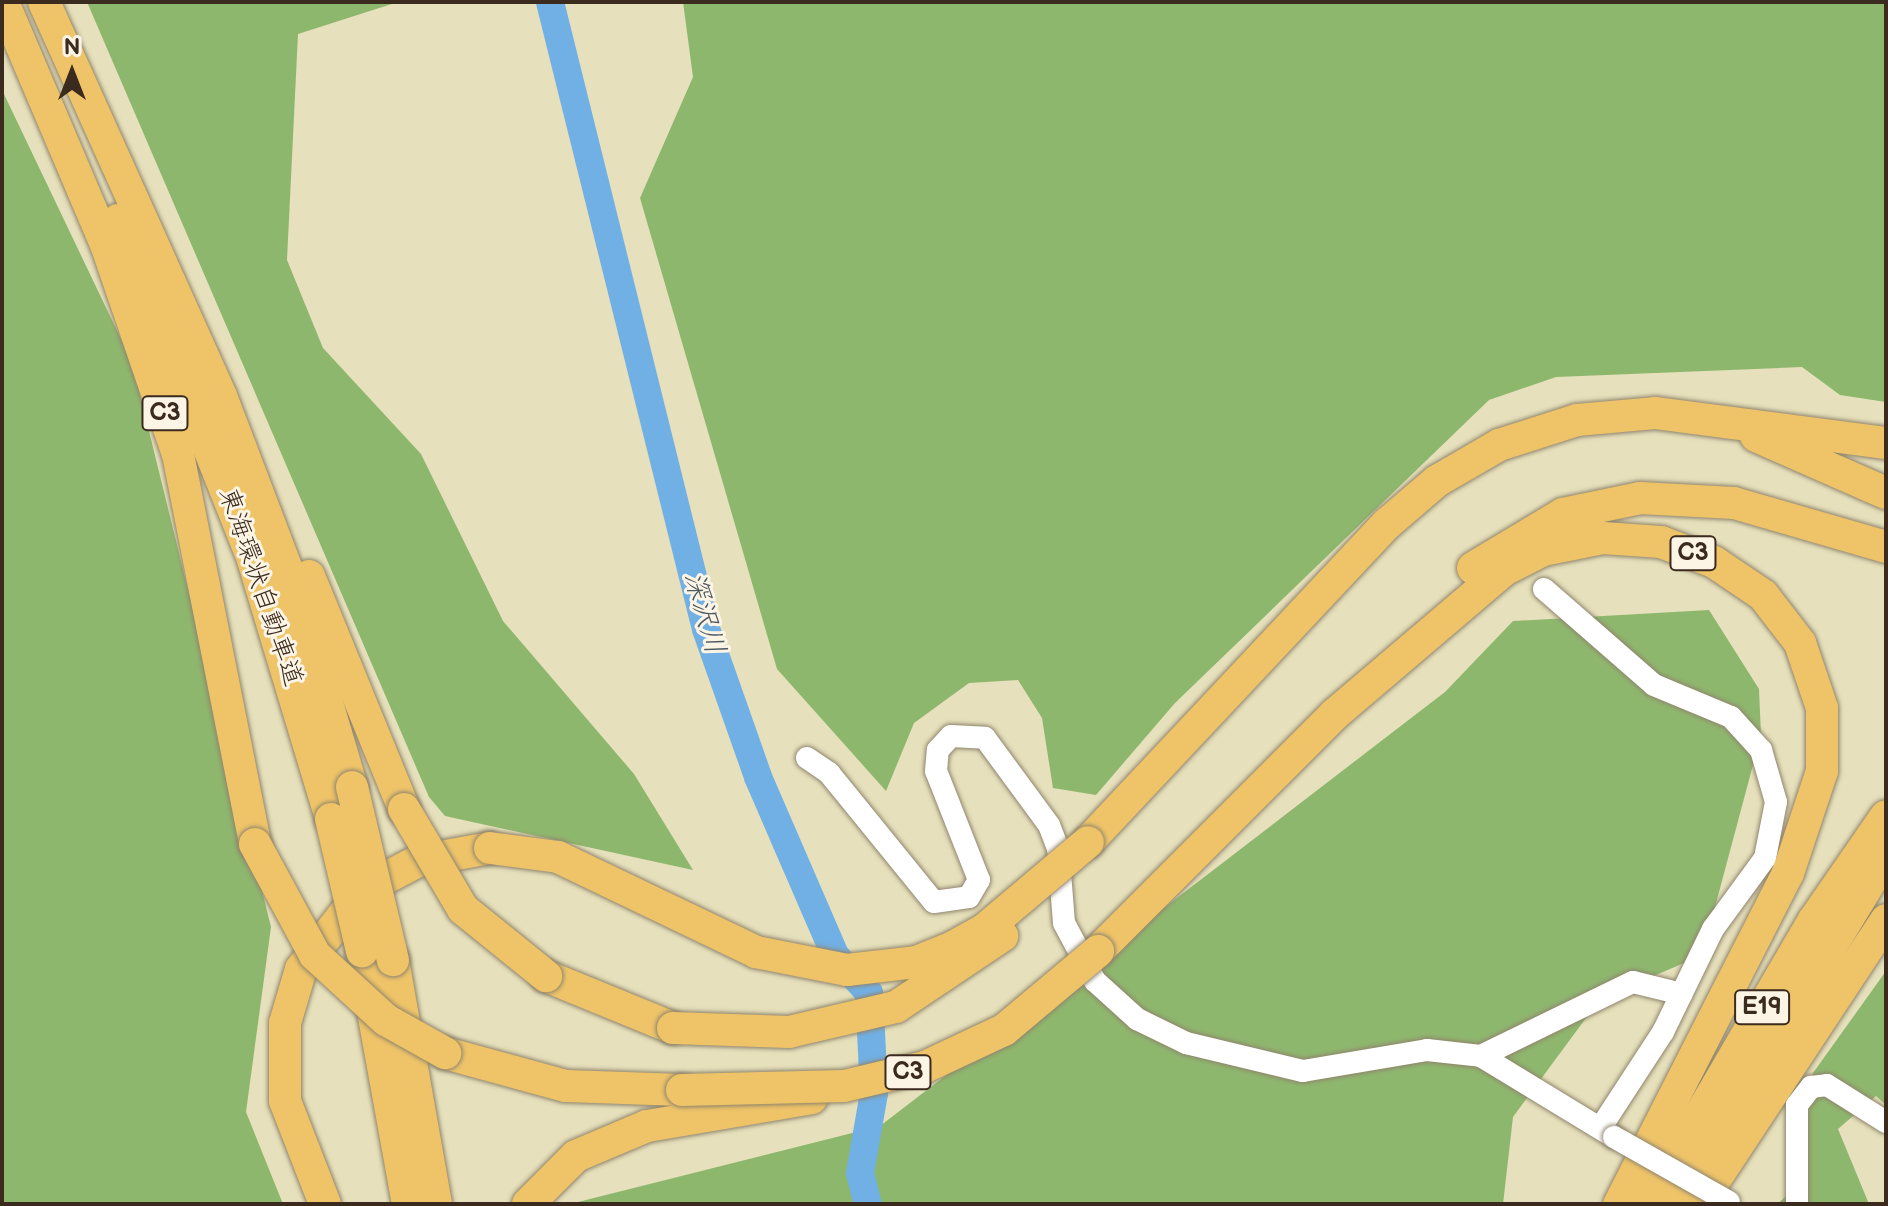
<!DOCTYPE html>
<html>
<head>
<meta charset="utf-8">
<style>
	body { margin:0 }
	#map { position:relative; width:1888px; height:1206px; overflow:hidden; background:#e6e0bc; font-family:"Balsamiq Sans","Klee One",sans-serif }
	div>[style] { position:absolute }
	.forest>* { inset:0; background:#8eb76e }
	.river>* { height:28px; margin:-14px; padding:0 14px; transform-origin:14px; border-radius:14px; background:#71b0e4 }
	.roads { filter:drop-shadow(0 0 2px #90856d) drop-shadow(0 0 2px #90856d) }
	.minor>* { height:22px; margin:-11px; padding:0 11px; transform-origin:11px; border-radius:11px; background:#fff }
	.highway>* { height:32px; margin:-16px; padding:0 16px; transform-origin:16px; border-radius:16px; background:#efc469 }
	.bridges { filter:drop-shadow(0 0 2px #90856d) drop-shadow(0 0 2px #90856d) }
	.minor-bridge>* { height:22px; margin:-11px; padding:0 11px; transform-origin:11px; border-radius:11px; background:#fff }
	.highway-bridge>* { height:32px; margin:-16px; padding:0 16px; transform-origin:16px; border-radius:16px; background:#efc469 }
	span { translate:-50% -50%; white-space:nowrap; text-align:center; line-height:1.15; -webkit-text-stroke:6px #fcf5e5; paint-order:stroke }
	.shield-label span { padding:2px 6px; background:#fcf5e5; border:2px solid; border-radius:6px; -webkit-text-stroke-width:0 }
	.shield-label { font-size:24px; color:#3b2a1e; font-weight:700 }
	.street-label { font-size:26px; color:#3b2a1e }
	.water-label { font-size:28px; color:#4e5963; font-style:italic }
	.frame { position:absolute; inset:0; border:4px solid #3b2a1e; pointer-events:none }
	.north { position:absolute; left:32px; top:32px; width:80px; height:80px; -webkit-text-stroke:6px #fcf5e5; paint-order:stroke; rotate:0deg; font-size:22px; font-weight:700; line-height:32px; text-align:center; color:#3b2a1e }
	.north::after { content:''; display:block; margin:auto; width:28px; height:36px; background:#3b2a1e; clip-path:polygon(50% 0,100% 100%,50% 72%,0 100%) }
</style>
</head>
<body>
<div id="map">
	<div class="forest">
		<div style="clip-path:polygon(87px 2px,398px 2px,298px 34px,287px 260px,323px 348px,421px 454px,503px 621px,634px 774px,693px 870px,445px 816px,429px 797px)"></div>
		<div style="clip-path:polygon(683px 2px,1886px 2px,1886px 402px,1840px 395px,1802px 367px,1556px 377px,1489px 400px,1175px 703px,1096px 795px,1053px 788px,1042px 718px,1018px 680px,969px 683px,914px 723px,886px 791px,777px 669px,640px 198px,693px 77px)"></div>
		<div style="clip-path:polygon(2px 90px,132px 362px,271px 927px,246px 1112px,283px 1204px,2px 1204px)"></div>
		<div style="clip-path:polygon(1709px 610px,1759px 689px,1761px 735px,1711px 922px,1684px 963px,1600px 999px,1513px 1117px,1503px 1204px,570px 1204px,880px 1126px,1445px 692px,1513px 621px)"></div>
		<div style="clip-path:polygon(1886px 971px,1886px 1105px,1876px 1096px,1838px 1129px,1869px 1204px,1777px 1204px,1799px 1185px,1813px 1073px)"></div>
	</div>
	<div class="river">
		<div style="left:550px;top:2px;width:646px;rotate:76.03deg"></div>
		<div style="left:706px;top:629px;width:157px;rotate:70.6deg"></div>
		<div style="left:758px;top:777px;width:194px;rotate:66.6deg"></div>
		<div style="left:835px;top:955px;width:51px;rotate:48.2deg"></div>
		<div style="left:869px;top:993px;width:100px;rotate:87.1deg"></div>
		<div style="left:874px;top:1093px;width:81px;rotate:99.9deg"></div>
		<div style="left:860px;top:1173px;width:32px;rotate:76deg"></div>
	</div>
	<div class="roads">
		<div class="minor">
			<div style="left:1544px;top:589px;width:146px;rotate:41.1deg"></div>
			<div style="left:1654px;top:685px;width:83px;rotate:22.6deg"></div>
			<div style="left:1731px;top:717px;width:45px;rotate:47.7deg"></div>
			<div style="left:1761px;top:750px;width:54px;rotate:73.9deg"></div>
			<div style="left:1776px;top:802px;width:57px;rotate:101.1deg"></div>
			<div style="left:1765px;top:858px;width:88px;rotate:126.2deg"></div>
			<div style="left:1713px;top:929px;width:114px;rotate:115.9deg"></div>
			<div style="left:1663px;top:1032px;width:113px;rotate:123.1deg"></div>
			<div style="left:807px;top:758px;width:27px;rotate:34deg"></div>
			<div style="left:829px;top:773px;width:166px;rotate:50.9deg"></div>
			<div style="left:934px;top:902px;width:35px;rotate:-8deg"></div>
			<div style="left:969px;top:897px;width:20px;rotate:-60deg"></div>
			<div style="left:979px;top:880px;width:117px;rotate:-111.5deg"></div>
			<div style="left:936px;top:771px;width:21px;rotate:-85deg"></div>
			<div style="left:938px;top:750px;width:19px;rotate:-47deg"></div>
			<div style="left:951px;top:736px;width:34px;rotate:3deg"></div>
			<div style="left:985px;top:738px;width:108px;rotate:53.7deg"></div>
			<div style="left:1049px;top:825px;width:25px;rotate:69deg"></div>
			<div style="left:1058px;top:848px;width:75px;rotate:85.4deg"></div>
			<div style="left:1064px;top:923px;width:66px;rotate:61.9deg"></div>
			<div style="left:1095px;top:981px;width:57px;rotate:42.1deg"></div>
			<div style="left:1137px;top:1019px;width:55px;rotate:26.1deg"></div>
			<div style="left:1186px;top:1043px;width:120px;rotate:13.5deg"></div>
			<div style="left:1303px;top:1071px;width:126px;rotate:-9.6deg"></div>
			<div style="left:1427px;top:1050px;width:54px;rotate:6.3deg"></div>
			<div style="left:1481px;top:1056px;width:156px;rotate:31.3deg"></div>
			<div style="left:1481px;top:1056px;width:169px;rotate:-26deg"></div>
			<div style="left:1633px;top:982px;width:50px;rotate:13.8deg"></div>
			<div style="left:1797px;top:1204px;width:99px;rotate:-90deg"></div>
			<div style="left:1797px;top:1105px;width:23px;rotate:-52deg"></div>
			<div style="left:1811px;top:1087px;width:16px;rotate:-7deg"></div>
			<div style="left:1827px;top:1085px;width:70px;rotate:32.1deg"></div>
		</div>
		<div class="highway">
			<div style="left:3px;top:2px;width:266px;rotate:67deg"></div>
			<div style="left:107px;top:247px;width:219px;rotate:71.1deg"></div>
			<div style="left:178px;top:454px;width:398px;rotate:78.8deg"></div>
			<div style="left:44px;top:2px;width:432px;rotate:65.8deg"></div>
			<div style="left:221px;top:396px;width:195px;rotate:69.2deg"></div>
			<div style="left:290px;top:578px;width:218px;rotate:73.5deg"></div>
			<div style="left:118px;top:220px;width:366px;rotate:68.3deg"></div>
			<div style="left:253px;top:560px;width:270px;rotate:73.2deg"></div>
			<div style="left:1756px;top:436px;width:142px;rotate:23.7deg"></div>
			<div style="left:1473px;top:568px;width:105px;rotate:-31deg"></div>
			<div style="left:1563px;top:514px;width:79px;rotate:-11.7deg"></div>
			<div style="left:1640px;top:498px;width:94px;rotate:3deg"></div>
			<div style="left:1734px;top:503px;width:158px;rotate:16.1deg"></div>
			<div style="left:309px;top:576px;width:252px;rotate:67.8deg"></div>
			<div style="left:1088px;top:842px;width:438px;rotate:-46.8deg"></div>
			<div style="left:1388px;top:523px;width:65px;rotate:-40.6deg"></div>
			<div style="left:1437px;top:481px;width:72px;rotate:-30.1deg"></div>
			<div style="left:1499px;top:445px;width:82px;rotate:-17.8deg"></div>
			<div style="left:1577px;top:420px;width:78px;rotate:-5.1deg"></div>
			<div style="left:1655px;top:413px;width:233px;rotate:7.4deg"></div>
			<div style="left:362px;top:951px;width:257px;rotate:79.7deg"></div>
			<div style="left:1098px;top:951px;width:335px;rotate:-45deg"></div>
			<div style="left:1335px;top:714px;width:222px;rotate:-40.4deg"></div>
			<div style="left:1504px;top:570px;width:44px;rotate:-27.1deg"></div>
			<div style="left:1543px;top:550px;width:61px;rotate:-11.3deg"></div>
			<div style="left:1603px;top:538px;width:58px;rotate:3.9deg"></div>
			<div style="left:1661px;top:542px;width:57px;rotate:20.7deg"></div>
			<div style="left:1714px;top:562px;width:59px;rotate:34deg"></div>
			<div style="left:1763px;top:595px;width:61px;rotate:52.4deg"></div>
			<div style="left:1800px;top:643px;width:69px;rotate:71.3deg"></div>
			<div style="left:1822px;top:708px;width:63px;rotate:90deg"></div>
			<div style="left:1822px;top:771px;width:108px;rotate:108.4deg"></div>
			<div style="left:1788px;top:873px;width:372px;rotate:117deg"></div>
			<div style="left:393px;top:960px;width:248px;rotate:80deg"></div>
			<div style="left:546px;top:976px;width:137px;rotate:22.3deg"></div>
			<div style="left:445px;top:1053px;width:125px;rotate:15.3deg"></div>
			<div style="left:566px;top:1086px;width:116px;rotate:2deg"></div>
			<div style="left:325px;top:1204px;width:110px;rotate:-111.2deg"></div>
			<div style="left:285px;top:1101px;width:78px;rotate:-90deg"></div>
			<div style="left:285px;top:1023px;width:56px;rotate:-73.5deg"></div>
			<div style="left:301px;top:969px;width:100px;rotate:-51.9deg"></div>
			<div style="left:363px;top:890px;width:62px;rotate:-27.8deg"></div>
			<div style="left:418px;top:861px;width:73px;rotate:-10.2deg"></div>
			<div style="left:528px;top:1204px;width:68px;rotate:-45deg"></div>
			<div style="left:576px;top:1156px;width:77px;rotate:-22.9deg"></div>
			<div style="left:647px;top:1126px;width:167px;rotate:-9.6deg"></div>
			<div style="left:1648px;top:1204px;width:329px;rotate:-59.7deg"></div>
			<div style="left:1814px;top:920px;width:126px;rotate:-55.3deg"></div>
			<div style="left:1675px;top:1204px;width:407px;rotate:-58.8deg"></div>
			<div style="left:1699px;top:1204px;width:340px;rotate:-56.6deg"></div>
		</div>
	</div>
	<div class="bridges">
		<div class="minor-bridge">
			<div style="left:1614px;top:1137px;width:132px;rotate:29.5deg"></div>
		</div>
		<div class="highway-bridge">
			<div style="left:352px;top:787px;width:178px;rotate:76.7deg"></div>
			<div style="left:404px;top:809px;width:116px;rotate:59.5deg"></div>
			<div style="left:463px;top:909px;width:107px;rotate:38.9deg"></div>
			<div style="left:331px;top:819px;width:136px;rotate:76.8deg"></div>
			<div style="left:255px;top:844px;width:126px;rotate:61.6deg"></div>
			<div style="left:315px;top:955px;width:96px;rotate:42.5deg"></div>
			<div style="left:386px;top:1020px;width:68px;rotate:29.2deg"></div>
			<div style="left:490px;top:848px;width:69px;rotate:7.5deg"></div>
			<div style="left:558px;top:857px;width:220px;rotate:25.6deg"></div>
			<div style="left:756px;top:952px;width:93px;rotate:11.2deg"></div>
			<div style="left:847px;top:970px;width:69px;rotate:-6.6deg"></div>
			<div style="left:916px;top:962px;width:40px;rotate:-22deg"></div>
			<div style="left:953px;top:947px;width:35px;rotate:-29deg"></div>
			<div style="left:984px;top:930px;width:136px;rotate:-40.2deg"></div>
			<div style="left:673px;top:1028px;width:116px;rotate:2deg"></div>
			<div style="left:789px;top:1032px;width:110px;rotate:-13.2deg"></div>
			<div style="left:896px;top:1007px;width:128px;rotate:-33.8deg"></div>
			<div style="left:682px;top:1090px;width:162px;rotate:-1.4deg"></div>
			<div style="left:844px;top:1086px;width:83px;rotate:-13.2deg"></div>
			<div style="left:925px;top:1067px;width:87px;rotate:-25.1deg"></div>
			<div style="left:1004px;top:1030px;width:123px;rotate:-40deg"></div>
		</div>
	</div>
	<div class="shield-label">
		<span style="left:165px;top:413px">C3</span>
		<span style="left:1693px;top:553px">C3</span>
		<span style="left:1762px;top:1007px">E19</span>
		<span style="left:908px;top:1072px">C3</span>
	</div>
	<div class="street-label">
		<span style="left:260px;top:587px;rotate:71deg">東海環状自動車道</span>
	</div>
	<div class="water-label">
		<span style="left:704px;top:613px;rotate:74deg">深沢川</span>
	</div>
	<div class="frame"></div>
	<div class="north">N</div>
</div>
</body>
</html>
